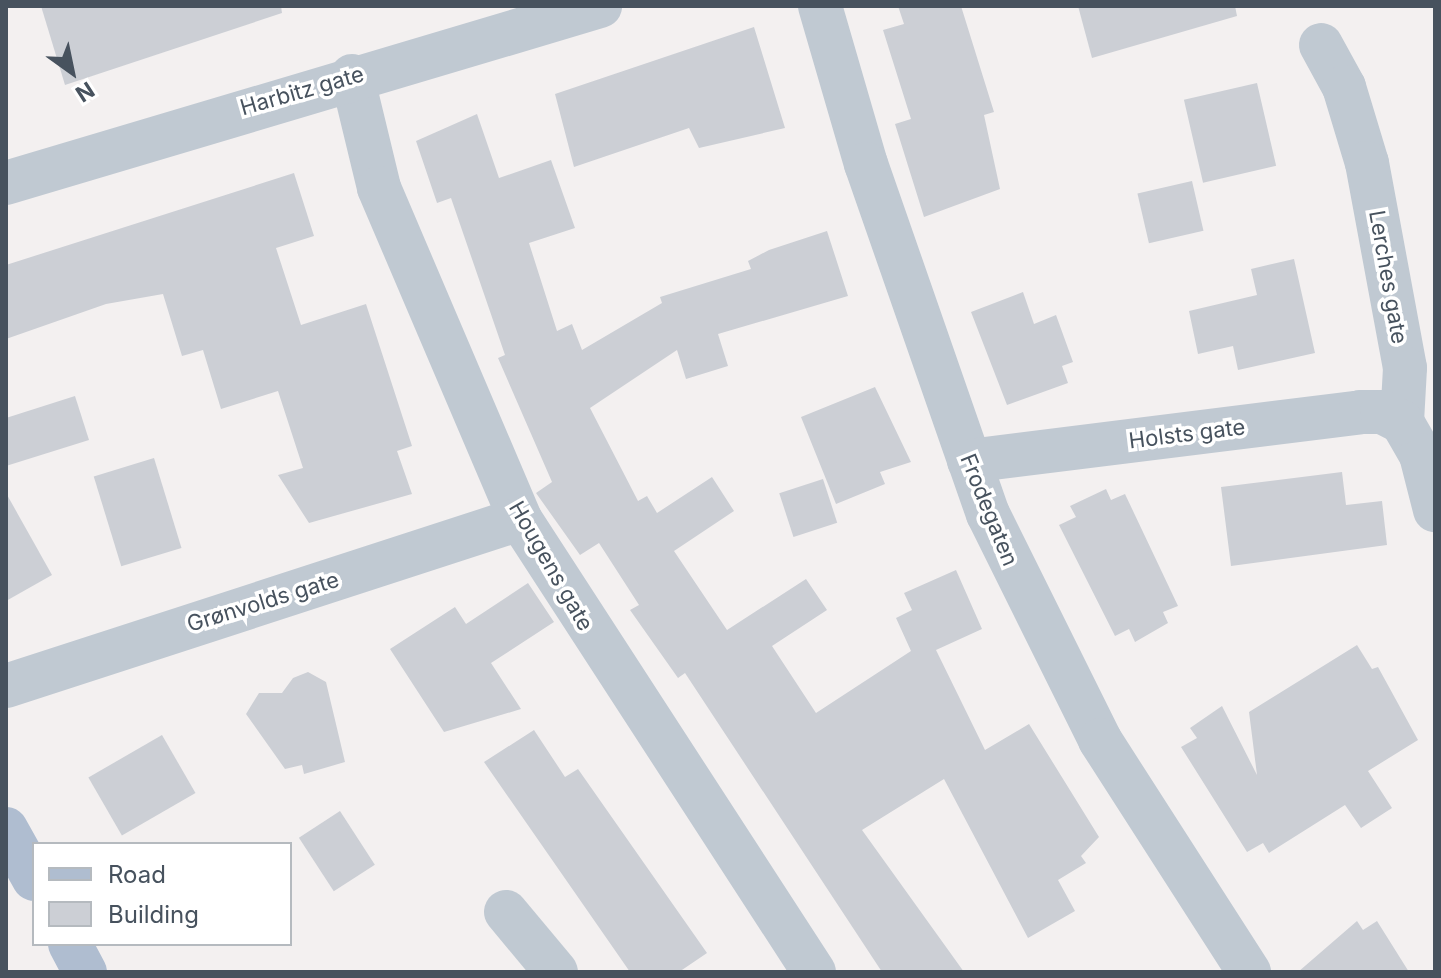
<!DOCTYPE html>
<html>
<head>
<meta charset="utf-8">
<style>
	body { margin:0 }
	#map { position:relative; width:1441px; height:978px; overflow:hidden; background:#f3f0f0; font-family:Inter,sans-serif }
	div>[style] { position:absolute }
	.building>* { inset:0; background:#cccfd5; transform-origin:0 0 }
	.minor>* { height:44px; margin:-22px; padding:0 22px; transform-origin:22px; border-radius:22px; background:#c0c9d2 }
	.major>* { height:44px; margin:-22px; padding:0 22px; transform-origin:22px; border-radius:22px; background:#afbdd0 }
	span { translate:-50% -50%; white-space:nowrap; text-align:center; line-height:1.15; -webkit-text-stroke:7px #fff; paint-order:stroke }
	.street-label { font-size:22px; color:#47525e }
	.frame { position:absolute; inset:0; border:8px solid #47525e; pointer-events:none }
	.legend { position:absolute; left:32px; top:842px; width:260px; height:104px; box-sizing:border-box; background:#fff; border:2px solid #b5babf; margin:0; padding:10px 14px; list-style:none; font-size:24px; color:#47525e }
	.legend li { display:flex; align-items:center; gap:16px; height:40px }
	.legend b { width:40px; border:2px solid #b5babf }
	.north { position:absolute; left:32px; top:32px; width:80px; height:80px; -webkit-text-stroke:6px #fff; paint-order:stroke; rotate:147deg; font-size:22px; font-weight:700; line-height:32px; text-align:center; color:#47525e }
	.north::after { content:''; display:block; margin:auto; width:28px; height:36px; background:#47525e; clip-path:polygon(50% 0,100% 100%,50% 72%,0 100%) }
</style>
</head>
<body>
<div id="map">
	<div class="building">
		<div style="clip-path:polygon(41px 6px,281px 6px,282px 13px,65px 85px)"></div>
		<div style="clip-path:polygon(898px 6px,961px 6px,994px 112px,984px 115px,1000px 189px,924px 217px,895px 124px,911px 119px,883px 30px,904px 24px)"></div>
		<div style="clip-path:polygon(1078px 6px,1235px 6px,1237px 16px,1092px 58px)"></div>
		<div style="clip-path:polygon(754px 27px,785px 128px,699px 148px,689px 128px,574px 167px,555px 94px)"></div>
		<div style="left:1257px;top:83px;width:85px;height:75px;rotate:77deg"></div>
		<div style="clip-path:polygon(477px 114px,499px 178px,551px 160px,575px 228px,529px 243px,557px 331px,572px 324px,582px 350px,662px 303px,660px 297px,751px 269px,748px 261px,769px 250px,827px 231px,848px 296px,718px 334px,728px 366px,686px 379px,677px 350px,590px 408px,638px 501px,647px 496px,657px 513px,712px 477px,734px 511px,674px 551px,727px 630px,806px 579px,827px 610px,772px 646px,816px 713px,911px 651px,896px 618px,912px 610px,904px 593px,956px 570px,982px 629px,936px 650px,985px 750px,1029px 724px,1099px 837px,1081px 856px,1086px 863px,1058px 880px,1075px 911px,1028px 938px,944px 779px,862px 830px,964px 972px,882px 972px,685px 673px,678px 678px,630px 610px,639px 605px,599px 543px,580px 555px,536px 493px,552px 482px,498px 358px,505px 355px,451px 198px,437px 203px,416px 141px)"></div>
		<div style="clip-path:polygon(294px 173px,314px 236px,276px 248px,301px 325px,366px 304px,412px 446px,397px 451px,412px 494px,309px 523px,278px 475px,303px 468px,278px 391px,221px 409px,203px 350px,182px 356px,163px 294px,106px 304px,6px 339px,6px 265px)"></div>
		<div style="left:1192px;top:181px;width:51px;height:56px;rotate:77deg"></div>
		<div style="clip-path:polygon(1294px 259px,1315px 353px,1238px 370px,1233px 346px,1198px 354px,1189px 311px,1257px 295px,1251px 269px)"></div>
		<div style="clip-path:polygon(1023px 292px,1034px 324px,1056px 315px,1073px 362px,1062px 366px,1068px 383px,1007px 405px,971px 312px)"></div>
		<div style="clip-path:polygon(875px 387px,911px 462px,880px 472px,885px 484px,836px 504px,801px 417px)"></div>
		<div style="clip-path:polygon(75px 396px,89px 440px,6px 466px,6px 418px)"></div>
		<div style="left:154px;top:458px;width:94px;height:63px;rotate:73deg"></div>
		<div style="clip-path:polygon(1342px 472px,1346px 505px,1382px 501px,1387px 545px,1231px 566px,1221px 487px)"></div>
		<div style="left:823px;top:479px;width:46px;height:46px;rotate:72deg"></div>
		<div style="clip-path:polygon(1106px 489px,1111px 500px,1125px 494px,1178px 606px,1163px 612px,1168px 623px,1135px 642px,1129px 629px,1115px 636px,1059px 525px,1076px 517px,1070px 506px)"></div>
		<div style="clip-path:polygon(6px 493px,52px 575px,6px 601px)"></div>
		<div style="clip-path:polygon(528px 583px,554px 622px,491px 663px,521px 709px,444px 732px,390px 649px,455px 607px,466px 624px)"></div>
		<div style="clip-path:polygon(1357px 645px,1372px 669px,1378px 667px,1418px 740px,1368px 771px,1392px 808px,1361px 828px,1345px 805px,1269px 853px,1263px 843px,1247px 852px,1181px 747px,1197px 738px,1190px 728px,1222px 706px,1257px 775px,1249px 712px)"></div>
		<div style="clip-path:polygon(308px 672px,326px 682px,345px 762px,304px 774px,302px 765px,285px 769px,246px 714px,259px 693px,282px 693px,293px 678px)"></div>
		<div style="clip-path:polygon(534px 730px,565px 777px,578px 769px,707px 953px,679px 972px,630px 972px,484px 762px)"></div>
		<div style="left:162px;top:735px;width:67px;height:85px;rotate:60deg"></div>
		<div style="left:340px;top:811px;width:64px;height:49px;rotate:57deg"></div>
		<div style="clip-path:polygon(1357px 921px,1363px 930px,1377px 921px,1409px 972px,1298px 972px)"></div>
	</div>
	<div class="minor">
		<div style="left:820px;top:6px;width:165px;rotate:73.8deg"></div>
		<div style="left:866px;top:164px;width:371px;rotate:70.8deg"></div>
		<div style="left:988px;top:514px;width:252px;rotate:63.6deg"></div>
		<div style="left:1100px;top:740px;width:276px;rotate:57.3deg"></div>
		<div style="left:1321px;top:45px;width:48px;rotate:61.3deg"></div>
		<div style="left:1344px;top:87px;width:79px;rotate:73.2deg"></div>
		<div style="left:1367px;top:163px;width:208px;rotate:79.5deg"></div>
		<div style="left:1405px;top:368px;width:54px;rotate:93.2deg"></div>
		<div style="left:1402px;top:422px;width:38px;rotate:60deg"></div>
		<div style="left:1421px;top:455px;width:57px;rotate:75.7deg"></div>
		<div style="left:352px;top:76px;width:115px;rotate:76.4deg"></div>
		<div style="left:379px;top:188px;width:360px;rotate:66.9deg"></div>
		<div style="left:520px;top:519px;width:540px;rotate:57.02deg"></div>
		<div style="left:6px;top:183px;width:620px;rotate:-16.59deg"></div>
		<div style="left:969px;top:461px;width:394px;rotate:-7.1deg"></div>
		<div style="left:1360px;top:412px;width:22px"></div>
		<div style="left:1382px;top:412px;width:22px;rotate:27deg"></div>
		<div style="left:6px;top:686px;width:540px;rotate:-18deg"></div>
		<div style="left:506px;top:912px;width:78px;rotate:50.2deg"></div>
	</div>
	<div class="major">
		<div style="left:6px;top:829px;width:57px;rotate:60.8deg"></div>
		<div style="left:70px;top:944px;width:32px;rotate:62deg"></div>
	</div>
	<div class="street-label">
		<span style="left:302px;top:91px;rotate:-16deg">Harbitz gate</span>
		<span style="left:1388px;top:277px;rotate:80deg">Lerches gate</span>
		<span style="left:1187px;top:434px;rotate:-7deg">Holsts gate</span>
		<span style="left:989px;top:510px;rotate:68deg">Frodegaten</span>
		<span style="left:551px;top:566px;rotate:60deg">Hougens gate</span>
		<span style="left:263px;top:602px;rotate:-17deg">Grønvolds gate</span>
	</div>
	<div class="frame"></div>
	<ul class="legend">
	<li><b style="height:10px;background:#afbdd0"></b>Road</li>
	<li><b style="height:22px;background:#cccfd5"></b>Building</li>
	</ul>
	<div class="north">N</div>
</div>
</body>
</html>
